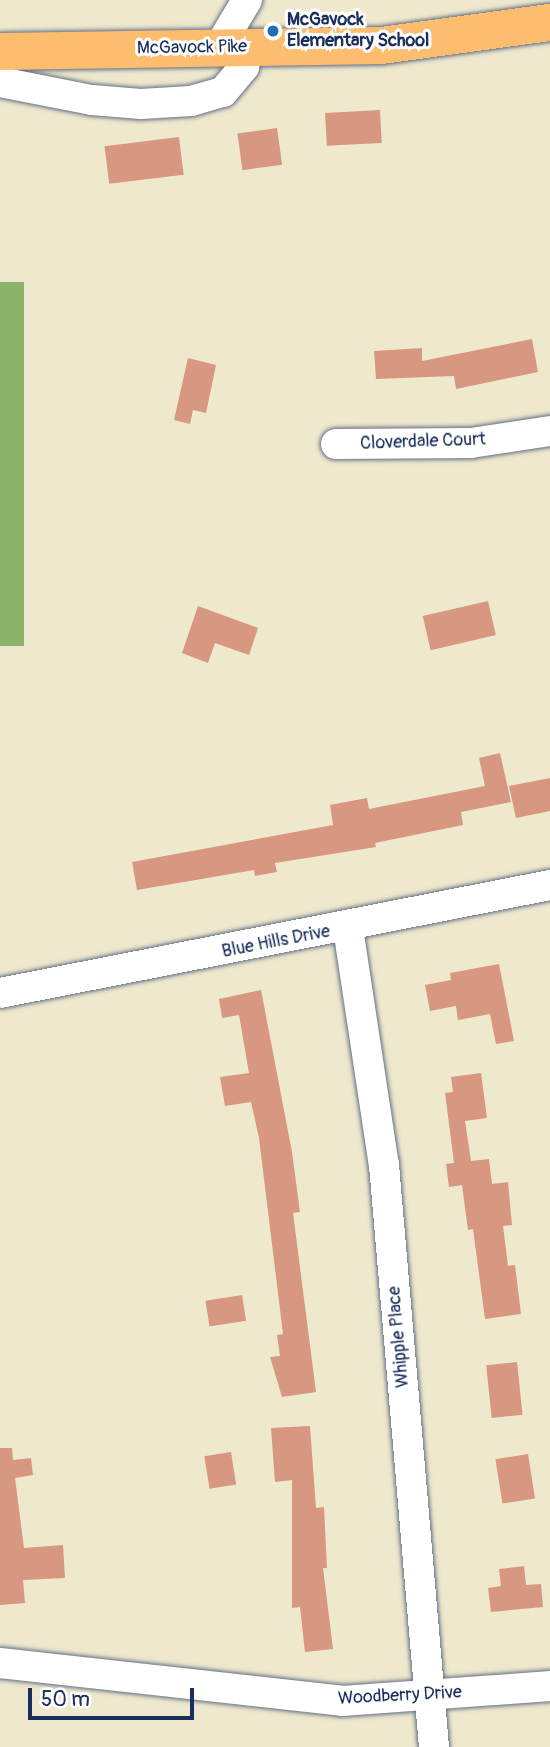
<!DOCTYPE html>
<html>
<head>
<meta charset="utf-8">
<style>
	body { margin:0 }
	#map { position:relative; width:550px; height:1747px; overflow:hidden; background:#eee8cd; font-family:Pangolin,sans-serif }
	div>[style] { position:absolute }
	.forest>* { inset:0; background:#8bb269; transform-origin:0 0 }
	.building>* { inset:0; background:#d79781; transform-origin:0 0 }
	.roads { filter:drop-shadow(0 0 2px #657085) drop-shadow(0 0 2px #657085) }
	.minor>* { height:30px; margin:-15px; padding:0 15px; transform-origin:15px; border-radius:15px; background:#fff }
	.major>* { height:37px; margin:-18.5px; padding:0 18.5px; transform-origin:18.5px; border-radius:18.5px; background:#fcbd6f }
	.dots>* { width:19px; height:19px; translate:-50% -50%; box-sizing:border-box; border:4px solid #fff; border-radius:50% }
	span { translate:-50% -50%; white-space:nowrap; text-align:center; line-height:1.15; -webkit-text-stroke:6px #fff; paint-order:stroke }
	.poi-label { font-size:18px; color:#1b2f5e; font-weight:700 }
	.left { translate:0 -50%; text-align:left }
	.street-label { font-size:18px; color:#1b2f5e }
	.scale { position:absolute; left:28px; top:1688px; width:166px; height:32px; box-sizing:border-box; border:4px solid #1b2f5e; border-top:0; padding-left:9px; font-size:21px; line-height:24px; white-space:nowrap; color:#1b2f5e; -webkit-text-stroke:5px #fff; paint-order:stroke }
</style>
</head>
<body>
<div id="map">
	<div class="forest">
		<div style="left:0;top:282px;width:24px;height:364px"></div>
	</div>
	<div class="building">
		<div style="left:380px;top:110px;width:33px;height:55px;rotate:87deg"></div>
		<div style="left:277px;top:128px;width:37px;height:40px;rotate:82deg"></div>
		<div style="left:179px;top:137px;width:38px;height:75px;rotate:83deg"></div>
		<div style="clip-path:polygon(532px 339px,538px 372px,456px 389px,454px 376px,376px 379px,374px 351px,422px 348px,422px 361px)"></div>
		<div style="clip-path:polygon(188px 358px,216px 365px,206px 413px,193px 410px,190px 424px,174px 420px)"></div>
		<div style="left:488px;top:601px;width:35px;height:67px;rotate:77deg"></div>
		<div style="clip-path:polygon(198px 606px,258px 628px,249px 655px,215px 643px,208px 663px,182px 653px)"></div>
		<div style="clip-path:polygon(500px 753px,511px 802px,461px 812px,463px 825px,375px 843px,376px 847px,275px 863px,277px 872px,255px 876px,254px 870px,137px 890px,132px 862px,333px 825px,330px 805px,367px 798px,369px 809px,485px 786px,479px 758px)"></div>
		<div style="clip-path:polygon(550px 778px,550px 811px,516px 818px,509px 786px)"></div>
		<div style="clip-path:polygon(499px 964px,514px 1041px,496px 1044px,490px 1014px,458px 1020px,456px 1006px,430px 1011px,425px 985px,451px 980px,450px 973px)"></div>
		<div style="clip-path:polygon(261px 990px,292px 1152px,300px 1212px,293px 1213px,316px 1392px,282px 1397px,270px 1357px,280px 1356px,277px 1335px,283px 1334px,259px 1138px,251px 1102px,225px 1106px,220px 1077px,249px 1073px,239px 1015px,222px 1018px,219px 999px)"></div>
		<div style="clip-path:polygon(481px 1073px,487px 1118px,465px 1121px,471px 1161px,489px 1159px,492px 1184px,508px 1182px,512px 1225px,503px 1226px,508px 1266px,515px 1265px,521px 1314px,485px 1319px,473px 1229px,468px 1230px,462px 1185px,449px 1187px,446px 1164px,454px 1163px,445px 1093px,453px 1092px,451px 1077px)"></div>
		<div style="left:242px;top:1295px;width:26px;height:37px;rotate:81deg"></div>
		<div style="left:517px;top:1362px;width:53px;height:31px;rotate:84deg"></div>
		<div style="clip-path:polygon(310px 1426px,316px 1508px,324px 1507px,327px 1568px,323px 1568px,333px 1649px,305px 1652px,300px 1607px,292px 1608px,292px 1480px,275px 1482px,271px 1428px)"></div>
		<div style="clip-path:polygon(0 1448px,12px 1448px,13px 1460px,31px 1458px,33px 1475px,15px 1478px,24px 1548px,63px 1545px,65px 1578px,23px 1580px,25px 1603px,0 1605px)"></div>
		<div style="left:231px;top:1452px;width:33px;height:27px;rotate:81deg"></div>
		<div style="left:528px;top:1454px;width:45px;height:33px;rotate:81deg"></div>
		<div style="clip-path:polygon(524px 1566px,526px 1585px,541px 1584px,543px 1607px,491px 1612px,488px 1588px,501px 1586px,499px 1569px)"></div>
	</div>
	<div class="roads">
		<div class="minor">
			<div style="left:219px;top:47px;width:55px;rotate:-59.2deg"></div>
			<div style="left:0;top:82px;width:94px;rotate:11.1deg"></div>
			<div style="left:92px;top:100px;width:49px;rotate:4.7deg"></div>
			<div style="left:141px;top:104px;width:50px;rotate:-3.4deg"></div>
			<div style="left:191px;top:101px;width:33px;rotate:-16deg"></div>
			<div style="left:223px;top:92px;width:33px;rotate:-50deg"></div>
			<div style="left:244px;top:67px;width:20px;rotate:-79deg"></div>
			<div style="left:336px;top:444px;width:135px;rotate:-0.4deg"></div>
			<div style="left:471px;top:443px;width:80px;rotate:-8.6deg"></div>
			<div style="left:348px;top:928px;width:240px;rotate:81.4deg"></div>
			<div style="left:384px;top:1165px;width:584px;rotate:85.09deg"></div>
			<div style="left:0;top:993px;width:561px;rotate:-11.11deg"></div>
			<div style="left:0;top:1663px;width:344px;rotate:6.3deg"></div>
			<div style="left:342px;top:1701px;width:209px;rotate:-4.1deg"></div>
		</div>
		<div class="major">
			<div style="left:0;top:51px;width:381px;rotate:-0.9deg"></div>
			<div style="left:381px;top:45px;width:171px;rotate:-7.8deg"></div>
		</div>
	</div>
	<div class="dots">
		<div style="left:273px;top:31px;background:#1f6fb2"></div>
	</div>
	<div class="poi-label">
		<span class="left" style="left:287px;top:31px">McGavock<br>Elementary School</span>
	</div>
	<div class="street-label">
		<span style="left:192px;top:48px;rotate:-1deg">McGavock Pike</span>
		<span style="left:423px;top:442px;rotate:-2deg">Cloverdale Court</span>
		<span style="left:276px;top:942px;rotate:-11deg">Blue Hills Drive</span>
		<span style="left:399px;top:1337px;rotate:-95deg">Whipple Place</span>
		<span style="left:400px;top:1696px;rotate:-3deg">Woodberry Drive</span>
	</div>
	<div class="scale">50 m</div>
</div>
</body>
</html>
